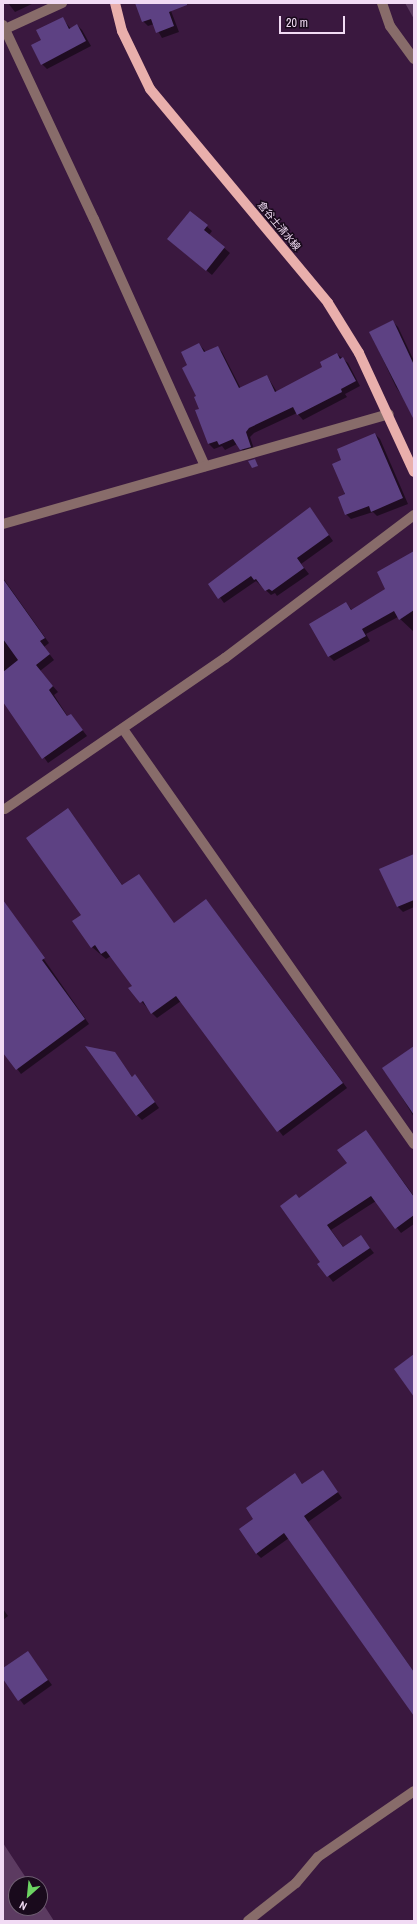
<!DOCTYPE html>
<html>
<head>
<meta charset="utf-8">
<style>
	body { margin:0 }
	#map { position:relative; width:417px; height:1924px; overflow:hidden; background:#3a183f; font-family:"Archivo Narrow","Noto Sans JP",sans-serif }
	div>[style] { position:absolute }
	.green>* { inset:0; background:#5c3b61 }
	.shadow>* { inset:0; background:#0007 }
	.building>* { inset:0; background:#5d4183 }
	.minor>* { height:10px; margin:-5px; padding:0 5px; transform-origin:5px; border-radius:5px; background:#886c6a }
	.major>* { height:10px; margin:-5px; padding:0 5px; transform-origin:5px; border-radius:5px; background:#e9afac }
	span { translate:-50% -50%; white-space:nowrap; text-align:center; line-height:1.15; -webkit-text-stroke:3px #190a1c; paint-order:stroke }
	.street-label { font-size:10px; color:#f1dbf4 }
	.frame { position:absolute; inset:0; border:4px solid #f1dbf4; pointer-events:none }
	.north { position:absolute; left:8px; top:1876px; width:40px; height:40px; box-sizing:border-box; background:#190a1c; border:1px solid #6f5e72; border-radius:50%; rotate:207deg; font-size:11px; font-weight:700; line-height:16px; text-align:center; color:#f1dbf4 }
	.north::after { content:''; display:block; margin:auto; width:14px; height:18px; background:#6cd362; clip-path:polygon(50% 0,100% 100%,50% 72%,0 100%) }
	.scale { position:absolute; left:279px; top:16px; width:66px; height:18px; box-sizing:border-box; border:2px solid #f1dbf4; border-top:0; padding-left:5px; font-size:12px; line-height:14px; white-space:nowrap; color:#f1dbf4; -webkit-text-stroke:3px #190a1c; paint-order:stroke }
</style>
</head>
<body>
<div id="map">
	<div class="green">
		<div style="clip-path:polygon(405px 3px,414px 3px,414px 19px)"></div>
		<div style="clip-path:polygon(3px 1843px,30px 1884px,16px 1884px,16px 1908px,40px 1908px,40px 1899px,54px 1921px,3px 1921px)"></div>
	</div>
	<div class="shadow">
		<div style="clip-path:polygon(8px 3px,34px 3px,15px 12px)"></div>
		<div style="clip-path:polygon(137px 3px,168px 3px,179px 32px,162px 38px,154px 24px,148px 26px,143px 21px)"></div>
		<div style="clip-path:polygon(62px 18px,71px 29px,77px 25px,82px 30px,91px 46px,47px 69px,42px 64px,43px 41px)"></div>
		<div style="clip-path:polygon(190px 212px,212px 231px,209px 235px,230px 253px,212px 275px,168px 239px)"></div>
		<div style="clip-path:polygon(393px 322px,398px 327px,414px 361px,414px 413px,396px 387px,370px 332px)"></div>
		<div style="clip-path:polygon(199px 344px,206px 352px,217px 347px,222px 352px,241px 389px,267px 376px,277px 392px,324px 368px,337px 354px,348px 363px,360px 386px,345px 394px,347px 397px,303px 420px,297px 413px,254px 433px,250px 437px,255px 452px,246px 454px,237px 444px,225px 450px,222px 446px,214px 449px,209px 444px,197px 411px,200px 409px,188px 365px)"></div>
		<div style="clip-path:polygon(375px 434px,380px 439px,408px 504px,377px 516px,373px 512px,351px 519px,346px 514px,342px 461px)"></div>
		<div style="clip-path:polygon(310px 508px,333px 541px,301px 564px,309px 574px,277px 596px,275px 593px,271px 595px,256px 581px,224px 603px,210px 584px)"></div>
		<div style="clip-path:polygon(414px 553px,414px 632px,398px 617px,366px 634px,370px 641px,334px 661px,329px 656px,346px 603px,352px 610px,386px 589px)"></div>
		<div style="clip-path:polygon(3px 578px,49px 643px,44px 647px,54px 660px,40px 671px,58px 692px,54px 695px,68px 717px,71px 715px,87px 736px,48px 763px,3px 700px)"></div>
		<div style="clip-path:polygon(68px 809px,123px 886px,139px 875px,174px 924px,206px 901px,211px 906px,347px 1088px,283px 1136px,181px 1001px,157px 1018px,152px 1013px,130px 989px,133px 986px,111px 956px,106px 959px,92px 947px,83px 915px)"></div>
		<div style="clip-path:polygon(414px 855px,414px 907px,403px 912px,398px 907px,381px 870px)"></div>
		<div style="clip-path:polygon(6px 905px,89px 1024px,21px 1074px,3px 1050px,3px 907px)"></div>
		<div style="clip-path:polygon(414px 1047px,414px 1117px,384px 1068px)"></div>
		<div style="clip-path:polygon(114px 1053px,133px 1078px,135px 1076px,140px 1081px,159px 1108px,142px 1120px,137px 1115px)"></div>
		<div style="clip-path:polygon(366px 1131px,414px 1196px,414px 1224px,401px 1233px,376px 1201px,331px 1230px,344px 1248px,361px 1237px,374px 1253px,333px 1282px,319px 1264px,322px 1262px,300px 1199px,348px 1163px)"></div>
		<div style="clip-path:polygon(323px 1472px,342px 1498px,308px 1522px,414px 1672px,414px 1714px,289px 1538px,261px 1558px,256px 1553px,254px 1519px,295px 1474px,303px 1485px)"></div>
		<div style="clip-path:polygon(3px 1609px,8px 1616px,3px 1620px)"></div>
		<div style="clip-path:polygon(28px 1653px,52px 1685px,24px 1705px,3px 1678px,3px 1669px)"></div>
	</div>
	<div class="building">
		<div style="clip-path:polygon(135px 3px,187px 3px,187px 5px,169px 12px,174px 26px,156px 33px,151px 19px,142px 22px)"></div>
		<div style="clip-path:polygon(63px 17px,69px 29px,77px 24px,86px 41px,41px 65px,31px 45px,41px 40px,36px 30px)"></div>
		<div style="clip-path:polygon(190px 211px,208px 225px,204px 230px,225px 247px,206px 271px,167px 239px)"></div>
		<div style="clip-path:polygon(393px 320px,414px 365px,414px 420px,369px 332px)"></div>
		<div style="clip-path:polygon(199px 343px,204px 352px,218px 346px,239px 388px,267px 375px,275px 392px,322px 367px,320px 362px,337px 353px,340px 359px,343px 357px,356px 381px,341px 389px,342px 392px,297px 415px,293px 407px,249px 428px,246px 432px,251px 447px,240px 450px,233px 439px,219px 445px,217px 441px,208px 444px,195px 410px,199px 409px,194px 397px,196px 396px,182px 368px,187px 365px,181px 352px)"></div>
		<div style="clip-path:polygon(375px 433px,403px 498px,371px 512px,369px 506px,345px 515px,338px 497px,345px 494px,332px 464px,341px 460px,337px 449px)"></div>
		<div style="clip-path:polygon(255px 459px,258px 466px,252px 468px,248px 461px)"></div>
		<div style="clip-path:polygon(310px 507px,329px 535px,297px 558px,304px 568px,272px 591px,269px 589px,265px 591px,256px 579px,254px 580px,251px 576px,218px 599px,208px 584px)"></div>
		<div style="clip-path:polygon(414px 551px,414px 610px,399px 620px,394px 611px,362px 629px,366px 636px,328px 657px,309px 624px,346px 602px,351px 610px,385px 589px,377px 572px)"></div>
		<div style="clip-path:polygon(3px 579px,45px 638px,40px 641px,50px 654px,36px 665px,53px 686px,49px 690px,67px 716px,71px 714px,83px 730px,42px 759px,3px 702px,3px 672px,18px 660px,3px 639px)"></div>
		<div style="clip-path:polygon(68px 808px,122px 885px,139px 874px,174px 923px,206px 899px,343px 1083px,277px 1132px,176px 996px,151px 1014px,143px 1001px,140px 1003px,128px 988px,132px 986px,106px 951px,101px 954px,95px 945px,91px 948px,72px 921px,81px 915px,26px 838px)"></div>
		<div style="clip-path:polygon(414px 854px,414px 900px,397px 907px,379px 869px)"></div>
		<div style="clip-path:polygon(3px 900px,45px 958px,42px 960px,85px 1019px,16px 1070px,3px 1053px)"></div>
		<div style="clip-path:polygon(85px 1046px,115px 1052px,132px 1077px,135px 1074px,155px 1102px,136px 1116px)"></div>
		<div style="clip-path:polygon(414px 1046px,414px 1115px,382px 1068px)"></div>
		<div style="clip-path:polygon(366px 1130px,414px 1197px,414px 1215px,395px 1229px,371px 1196px,327px 1225px,343px 1247px,361px 1235px,370px 1248px,327px 1277px,317px 1264px,320px 1262px,280px 1206px,296px 1194px,299px 1198px,347px 1163px,337px 1150px)"></div>
		<div style="clip-path:polygon(414px 1354px,414px 1397px,394px 1369px)"></div>
		<div style="clip-path:polygon(323px 1470px,338px 1492px,304px 1516px,414px 1672px,414px 1716px,284px 1533px,256px 1554px,239px 1529px,253px 1519px,246px 1508px,295px 1473px,302px 1484px)"></div>
		<div style="clip-path:polygon(28px 1651px,48px 1680px,18px 1701px,3px 1679px,3px 1668px)"></div>
	</div>
	<div class="minor">
		<div style="left:382px;top:3px;width:24px;rotate:71deg"></div>
		<div style="left:390px;top:26px;width:41px;rotate:54deg"></div>
		<div style="left:3px;top:25px;width:214px;rotate:64.9deg"></div>
		<div style="left:94px;top:219px;width:271px;rotate:65.8deg"></div>
		<div style="left:3px;top:30px;width:65px;rotate:-24.6deg"></div>
		<div style="left:3px;top:524px;width:401px;rotate:-15.9deg"></div>
		<div style="left:123px;top:729px;width:507px;rotate:54.96deg"></div>
		<div style="left:5px;top:809px;width:267px;rotate:-34.5deg"></div>
		<div style="left:225px;top:658px;width:237px;rotate:-37.1deg"></div>
		<div style="left:248px;top:1921px;width:61px;rotate:-38.4deg"></div>
		<div style="left:296px;top:1883px;width:34px;rotate:-50deg"></div>
		<div style="left:318px;top:1857px;width:116px;rotate:-34.5deg"></div>
	</div>
	<div class="major">
		<div style="left:115px;top:3px;width:29px;rotate:76deg"></div>
		<div style="left:122px;top:31px;width:64px;rotate:64.2deg"></div>
		<div style="left:150px;top:89px;width:278px;rotate:50.2deg"></div>
		<div style="left:328px;top:303px;width:59px;rotate:58.2deg"></div>
		<div style="left:359px;top:353px;width:131px;rotate:65.2deg"></div>
	</div>
	<div class="street-label">
		<span style="left:279px;top:226px;rotate:50deg">倉谷土清水線</span>
	</div>
	<div class="frame"></div>
	<div class="north">N</div>
	<div class="scale">20 m</div>
</div>
</body>
</html>
